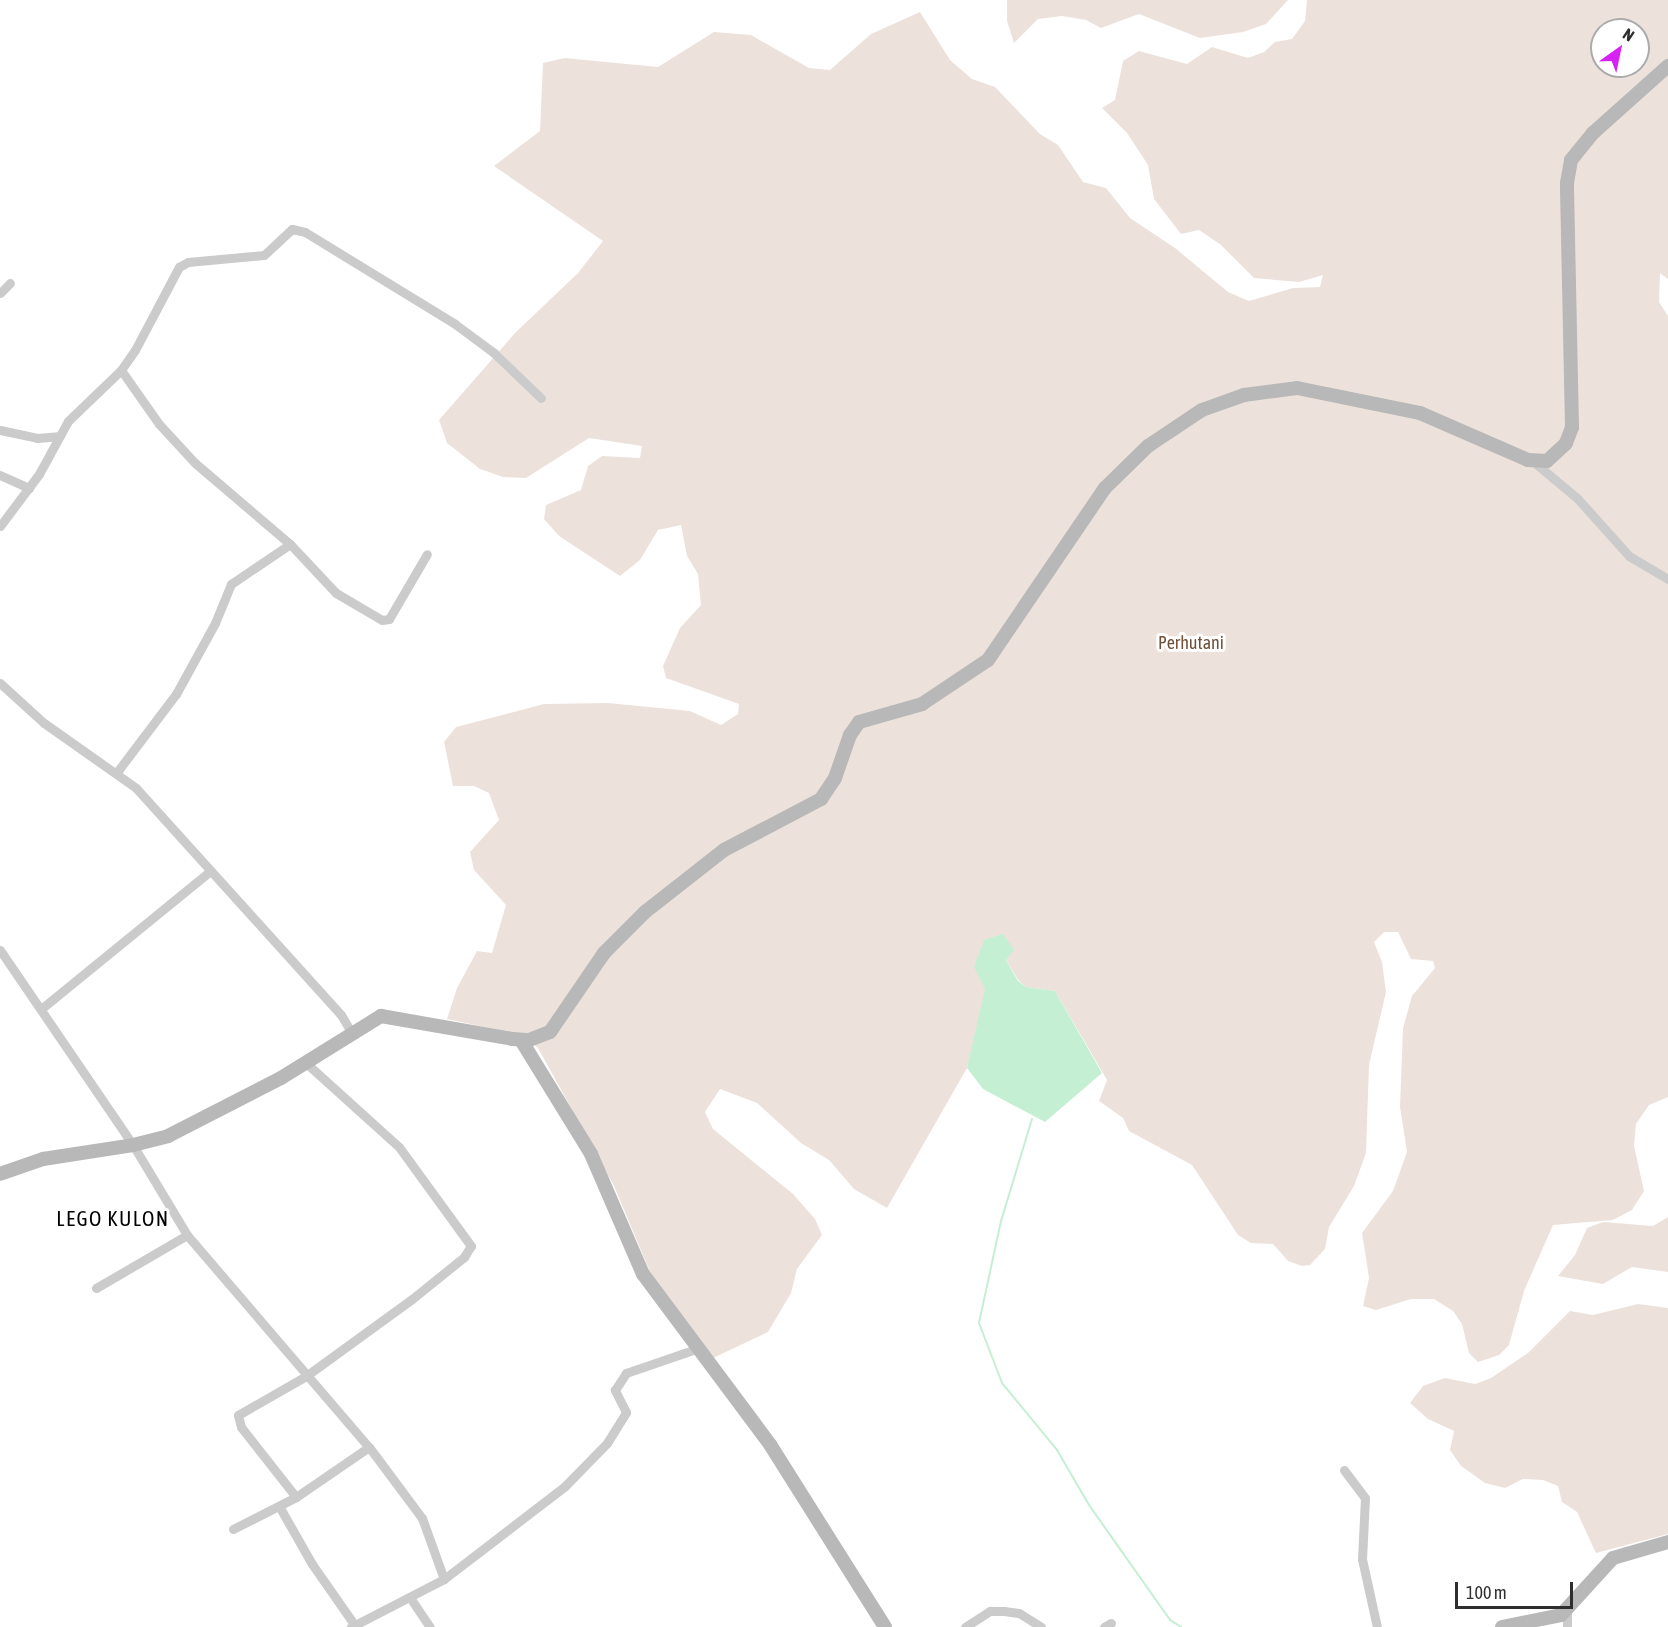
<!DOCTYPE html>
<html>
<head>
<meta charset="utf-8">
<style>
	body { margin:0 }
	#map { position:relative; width:1668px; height:1627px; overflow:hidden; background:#fff; font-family:"Asap Condensed",sans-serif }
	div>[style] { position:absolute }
	.green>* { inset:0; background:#ede2db }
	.water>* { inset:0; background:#c5efd3 }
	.stream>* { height:2px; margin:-1px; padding:0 1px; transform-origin:1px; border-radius:1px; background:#c5efd3 }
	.street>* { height:9px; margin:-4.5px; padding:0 4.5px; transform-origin:4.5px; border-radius:4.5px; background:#cbcbcb }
	.secondary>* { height:14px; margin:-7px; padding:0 7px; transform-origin:7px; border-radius:7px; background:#b8b8b8 }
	span { translate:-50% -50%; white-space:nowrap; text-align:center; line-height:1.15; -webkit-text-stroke:6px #fff; paint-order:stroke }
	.park-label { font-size:18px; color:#6e5138 }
	.quarter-label { font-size:21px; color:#000; letter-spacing:1.5px }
	.north { position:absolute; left:1590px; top:18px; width:60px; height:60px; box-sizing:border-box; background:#fff; border:2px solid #ababab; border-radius:50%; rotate:33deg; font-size:16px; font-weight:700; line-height:24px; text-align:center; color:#2e2e2e }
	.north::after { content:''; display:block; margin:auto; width:21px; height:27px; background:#d821f5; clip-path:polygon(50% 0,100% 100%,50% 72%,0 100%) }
	.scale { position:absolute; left:1455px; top:1582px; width:118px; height:27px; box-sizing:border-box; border:3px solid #2e2e2e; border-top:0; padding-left:8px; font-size:18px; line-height:21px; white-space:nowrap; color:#2e2e2e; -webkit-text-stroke:4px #fff; paint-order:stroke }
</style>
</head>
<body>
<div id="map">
	<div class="green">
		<div style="clip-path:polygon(1007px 0,1288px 0,1266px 24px,1243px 32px,1200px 38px,1139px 14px,1101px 28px,1086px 20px,1062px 16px,1038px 19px,1014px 43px,1007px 21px)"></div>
		<div style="clip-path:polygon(evenodd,1307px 0,1668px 0,1668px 279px,1660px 273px,1659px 302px,1668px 316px,1668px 1097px,1649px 1105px,1636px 1124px,1634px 1146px,1644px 1191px,1632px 1210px,1613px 1220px,1553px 1225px,1524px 1291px,1509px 1345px,1499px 1355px,1478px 1362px,1469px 1353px,1462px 1324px,1453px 1311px,1434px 1299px,1411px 1299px,1376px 1310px,1363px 1306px,1369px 1278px,1362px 1233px,1393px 1191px,1407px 1152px,1400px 1107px,1403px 1028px,1412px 996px,1435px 968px,1433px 961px,1411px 959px,1398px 932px,1384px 932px,1374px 942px,1382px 962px,1386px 992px,1369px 1065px,1366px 1153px,1354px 1186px,1329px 1227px,1325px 1249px,1310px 1265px,1302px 1266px,1288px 1261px,1273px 1244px,1251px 1243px,1238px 1235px,1192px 1165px,1129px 1131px,1123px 1118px,1099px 1101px,1107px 1080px,1055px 991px,1026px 987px,1019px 981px,1006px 960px,1002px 934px,967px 1068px,887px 1208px,854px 1189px,829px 1160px,801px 1143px,757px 1103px,720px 1089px,705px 1112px,713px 1129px,793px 1194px,815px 1219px,822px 1235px,797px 1269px,791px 1293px,768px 1332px,713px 1358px,654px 1281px,614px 1186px,538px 1048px,521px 1035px,447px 1019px,457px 988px,477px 951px,492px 953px,506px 905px,474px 870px,470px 852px,499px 820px,489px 793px,474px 786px,453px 786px,444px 742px,456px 727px,544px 704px,608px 703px,690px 711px,721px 725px,738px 714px,739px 704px,666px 678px,663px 666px,680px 628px,701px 605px,698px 574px,687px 556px,681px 525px,658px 530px,640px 560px,620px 576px,559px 536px,544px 519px,546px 505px,581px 490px,588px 466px,602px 456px,640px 458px,642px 446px,589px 438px,526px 478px,503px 477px,480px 469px,447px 443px,439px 420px,515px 333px,578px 273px,603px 241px,494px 166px,540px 131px,543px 63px,565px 58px,658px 67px,714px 32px,751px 35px,809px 68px,830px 70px,871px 34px,920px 12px,950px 60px,972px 79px,995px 87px,1040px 134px,1058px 145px,1083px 182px,1106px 188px,1130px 218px,1175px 248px,1228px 292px,1249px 301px,1293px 288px,1320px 287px,1323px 275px,1299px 282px,1254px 278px,1221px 245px,1199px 230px,1181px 234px,1154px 199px,1148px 165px,1127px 133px,1102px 108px,1115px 100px,1123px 61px,1139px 51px,1187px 64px,1212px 47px,1248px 58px,1264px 52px,1275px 42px,1292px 39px,1305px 21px,1307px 0,1602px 30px,1638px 30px,1638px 66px,1602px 66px,1602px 30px)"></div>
		<div style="clip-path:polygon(1668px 1217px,1668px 1272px,1632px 1267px,1603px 1284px,1558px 1276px,1575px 1255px,1587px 1228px,1603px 1222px,1653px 1226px)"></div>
		<div style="clip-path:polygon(1638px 1304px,1668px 1308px,1668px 1534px,1596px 1553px,1577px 1512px,1562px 1502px,1558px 1486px,1543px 1480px,1523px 1479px,1505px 1488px,1485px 1483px,1461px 1466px,1450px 1450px,1454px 1431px,1428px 1419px,1410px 1403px,1423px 1386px,1445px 1378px,1475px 1384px,1491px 1378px,1528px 1353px,1570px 1311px,1593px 1315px)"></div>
	</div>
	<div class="water">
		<div style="clip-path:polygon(1003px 934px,1014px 950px,1006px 960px,1018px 981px,1026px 987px,1055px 991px,1102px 1073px,1045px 1122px,983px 1089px,967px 1068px,985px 989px,974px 967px,984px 940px)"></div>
	</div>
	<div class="stream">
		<div style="left:1032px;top:1119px;width:107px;rotate:106.9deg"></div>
		<div style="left:1001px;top:1221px;width:104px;rotate:102.2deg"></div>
		<div style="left:979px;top:1323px;width:64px;rotate:69deg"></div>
		<div style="left:1002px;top:1383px;width:87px;rotate:50.6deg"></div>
		<div style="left:1057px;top:1450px;width:64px;rotate:59.8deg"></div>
		<div style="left:1089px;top:1505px;width:141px;rotate:54.8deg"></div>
		<div style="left:1170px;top:1620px;width:13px;rotate:32deg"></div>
	</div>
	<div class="street">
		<div style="left:0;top:293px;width:14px;rotate:-45deg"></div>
		<div style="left:121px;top:370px;width:66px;rotate:54.9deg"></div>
		<div style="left:159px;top:424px;width:53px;rotate:47.3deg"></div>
		<div style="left:195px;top:463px;width:125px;rotate:40.5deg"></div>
		<div style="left:290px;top:544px;width:67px;rotate:46.8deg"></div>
		<div style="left:336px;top:593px;width:53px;rotate:30.4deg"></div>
		<div style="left:382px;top:620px;width:7px;rotate:-8deg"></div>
		<div style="left:389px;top:619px;width:75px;rotate:-59.7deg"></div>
		<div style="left:0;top:430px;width:38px;rotate:12deg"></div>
		<div style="left:37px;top:438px;width:21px;rotate:-5deg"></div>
		<div style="left:1535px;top:463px;width:55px;rotate:39.8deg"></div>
		<div style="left:1577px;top:498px;width:78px;rotate:48.1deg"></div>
		<div style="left:1629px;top:556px;width:45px;rotate:30.5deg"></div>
		<div style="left:0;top:475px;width:32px;rotate:24deg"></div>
		<div style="left:0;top:526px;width:65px;rotate:-53.1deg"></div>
		<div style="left:39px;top:474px;width:60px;rotate:-61.3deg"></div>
		<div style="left:68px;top:421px;width:74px;rotate:-43.9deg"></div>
		<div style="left:121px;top:370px;width:24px;rotate:-55deg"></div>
		<div style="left:135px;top:350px;width:94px;rotate:-62.1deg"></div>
		<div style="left:179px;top:267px;width:10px;rotate:-29deg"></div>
		<div style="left:188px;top:262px;width:76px;rotate:-5.3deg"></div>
		<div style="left:264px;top:255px;width:38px;rotate:-43deg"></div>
		<div style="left:292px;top:229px;width:13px;rotate:13deg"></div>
		<div style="left:305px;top:232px;width:176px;rotate:31.5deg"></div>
		<div style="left:455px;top:324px;width:49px;rotate:36.6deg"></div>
		<div style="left:494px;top:353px;width:65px;rotate:43.8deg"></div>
		<div style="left:0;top:683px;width:59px;rotate:42.3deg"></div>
		<div style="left:44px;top:723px;width:113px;rotate:35.2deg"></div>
		<div style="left:136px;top:788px;width:306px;rotate:47.9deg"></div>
		<div style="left:341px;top:1015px;width:21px;rotate:59deg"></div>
		<div style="left:117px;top:772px;width:98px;rotate:-52.9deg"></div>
		<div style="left:176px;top:694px;width:81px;rotate:-61.2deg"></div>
		<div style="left:215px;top:623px;width:42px;rotate:-67.7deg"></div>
		<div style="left:231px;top:584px;width:71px;rotate:-34.1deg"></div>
		<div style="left:0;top:950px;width:236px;rotate:55.7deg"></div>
		<div style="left:133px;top:1145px;width:105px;rotate:59deg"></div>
		<div style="left:187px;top:1235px;width:279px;rotate:49.4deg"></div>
		<div style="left:369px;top:1447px;width:89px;rotate:53.3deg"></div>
		<div style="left:422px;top:1518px;width:65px;rotate:70.2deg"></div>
		<div style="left:444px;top:1579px;width:105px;rotate:152.7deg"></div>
		<div style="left:41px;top:1009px;width:218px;rotate:-39.2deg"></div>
		<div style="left:96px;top:1288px;width:105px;rotate:-30.2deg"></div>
		<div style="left:1344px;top:1470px;width:35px;rotate:53deg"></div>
		<div style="left:1365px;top:1498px;width:61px;rotate:92.8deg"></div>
		<div style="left:1362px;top:1559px;width:70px;rotate:77.6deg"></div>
		<div style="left:296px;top:1497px;width:89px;rotate:-128.2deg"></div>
		<div style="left:241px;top:1427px;width:12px;rotate:-104deg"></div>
		<div style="left:238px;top:1415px;width:78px;rotate:-29.8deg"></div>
		<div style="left:306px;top:1376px;width:131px;rotate:-36deg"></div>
		<div style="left:412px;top:1299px;width:67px;rotate:-38.9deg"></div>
		<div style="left:464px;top:1257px;width:13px;rotate:-58deg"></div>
		<div style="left:471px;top:1246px;width:122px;rotate:-126deg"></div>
		<div style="left:399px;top:1147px;width:127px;rotate:-137.9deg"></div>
		<div style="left:279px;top:1506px;width:67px;rotate:60.4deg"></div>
		<div style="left:312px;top:1564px;width:77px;rotate:55.1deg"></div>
		<div style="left:233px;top:1529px;width:71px;rotate:-26.9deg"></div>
		<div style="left:296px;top:1497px;width:88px;rotate:-34.4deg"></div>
		<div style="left:444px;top:1579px;width:153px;rotate:-37.5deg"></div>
		<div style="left:565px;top:1486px;width:60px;rotate:-45.7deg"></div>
		<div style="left:607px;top:1443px;width:36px;rotate:-58deg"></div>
		<div style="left:626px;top:1412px;width:25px;rotate:-117deg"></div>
		<div style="left:615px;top:1390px;width:20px;rotate:-57deg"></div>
		<div style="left:626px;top:1373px;width:77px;rotate:-18.9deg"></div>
		<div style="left:411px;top:1599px;width:34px;rotate:56deg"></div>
		<div style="left:965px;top:1627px;width:30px;rotate:-33deg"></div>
		<div style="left:990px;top:1611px;width:14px"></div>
		<div style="left:1004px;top:1611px;width:15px;rotate:8deg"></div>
		<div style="left:1019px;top:1613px;width:26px;rotate:32deg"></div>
		<div style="left:1104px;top:1627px;width:8px;rotate:-30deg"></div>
		<div style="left:1567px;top:1627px;width:17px;rotate:-90deg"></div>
	</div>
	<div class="secondary">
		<div style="left:521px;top:1040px;width:134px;rotate:58.4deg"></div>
		<div style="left:591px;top:1154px;width:131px;rotate:66.6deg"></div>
		<div style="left:643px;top:1274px;width:214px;rotate:53.3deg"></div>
		<div style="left:771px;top:1446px;width:214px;rotate:57.8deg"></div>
		<div style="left:0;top:1174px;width:46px;rotate:-19.2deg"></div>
		<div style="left:43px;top:1159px;width:91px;rotate:-8.8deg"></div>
		<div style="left:133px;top:1145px;width:36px;rotate:-14deg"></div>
		<div style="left:168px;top:1136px;width:127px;rotate:-27.2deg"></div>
		<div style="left:281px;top:1078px;width:118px;rotate:-31.8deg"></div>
		<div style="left:381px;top:1016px;width:134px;rotate:9.9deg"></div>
		<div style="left:513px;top:1039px;width:16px;rotate:4deg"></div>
		<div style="left:529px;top:1040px;width:22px;rotate:-21deg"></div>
		<div style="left:550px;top:1032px;width:96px;rotate:-55.6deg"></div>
		<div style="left:604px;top:953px;width:58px;rotate:-45deg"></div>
		<div style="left:645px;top:912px;width:100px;rotate:-38.1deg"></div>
		<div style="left:724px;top:850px;width:110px;rotate:-27.7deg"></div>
		<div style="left:821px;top:799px;width:25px;rotate:-56deg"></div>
		<div style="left:835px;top:778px;width:46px;rotate:-70.8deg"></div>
		<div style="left:850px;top:735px;width:16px;rotate:-55deg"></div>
		<div style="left:859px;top:722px;width:66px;rotate:-15.9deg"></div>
		<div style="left:922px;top:704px;width:79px;rotate:-33.7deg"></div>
		<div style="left:988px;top:660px;width:208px;rotate:-55.8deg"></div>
		<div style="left:1105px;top:488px;width:60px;rotate:-44.3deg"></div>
		<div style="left:1148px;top:446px;width:65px;rotate:-33.7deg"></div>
		<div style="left:1202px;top:410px;width:45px;rotate:-19.7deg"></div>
		<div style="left:1244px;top:395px;width:53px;rotate:-7.5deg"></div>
		<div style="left:1297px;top:388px;width:126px;rotate:11.5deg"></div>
		<div style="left:1420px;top:413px;width:118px;rotate:23.5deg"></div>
		<div style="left:1528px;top:460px;width:19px;rotate:3deg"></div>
		<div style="left:1547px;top:461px;width:26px;rotate:-43deg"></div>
		<div style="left:1566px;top:443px;width:17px;rotate:-69deg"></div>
		<div style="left:1572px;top:427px;width:244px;rotate:-91.2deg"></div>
		<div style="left:1567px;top:183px;width:23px;rotate:-80deg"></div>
		<div style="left:1571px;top:160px;width:35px;rotate:-51deg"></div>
		<div style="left:1593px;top:133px;width:101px;rotate:-41.8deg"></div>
		<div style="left:1502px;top:1627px;width:60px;rotate:-11.5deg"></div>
		<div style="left:1561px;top:1615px;width:77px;rotate:-47.6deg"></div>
		<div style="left:1613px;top:1558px;width:57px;rotate:-16.2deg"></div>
	</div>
	<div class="park-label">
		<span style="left:1191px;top:643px">Perhutani</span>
	</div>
	<div class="quarter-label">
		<span style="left:113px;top:1218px">LEGO KULON</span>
	</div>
	<div class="north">N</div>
	<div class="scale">100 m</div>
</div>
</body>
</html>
